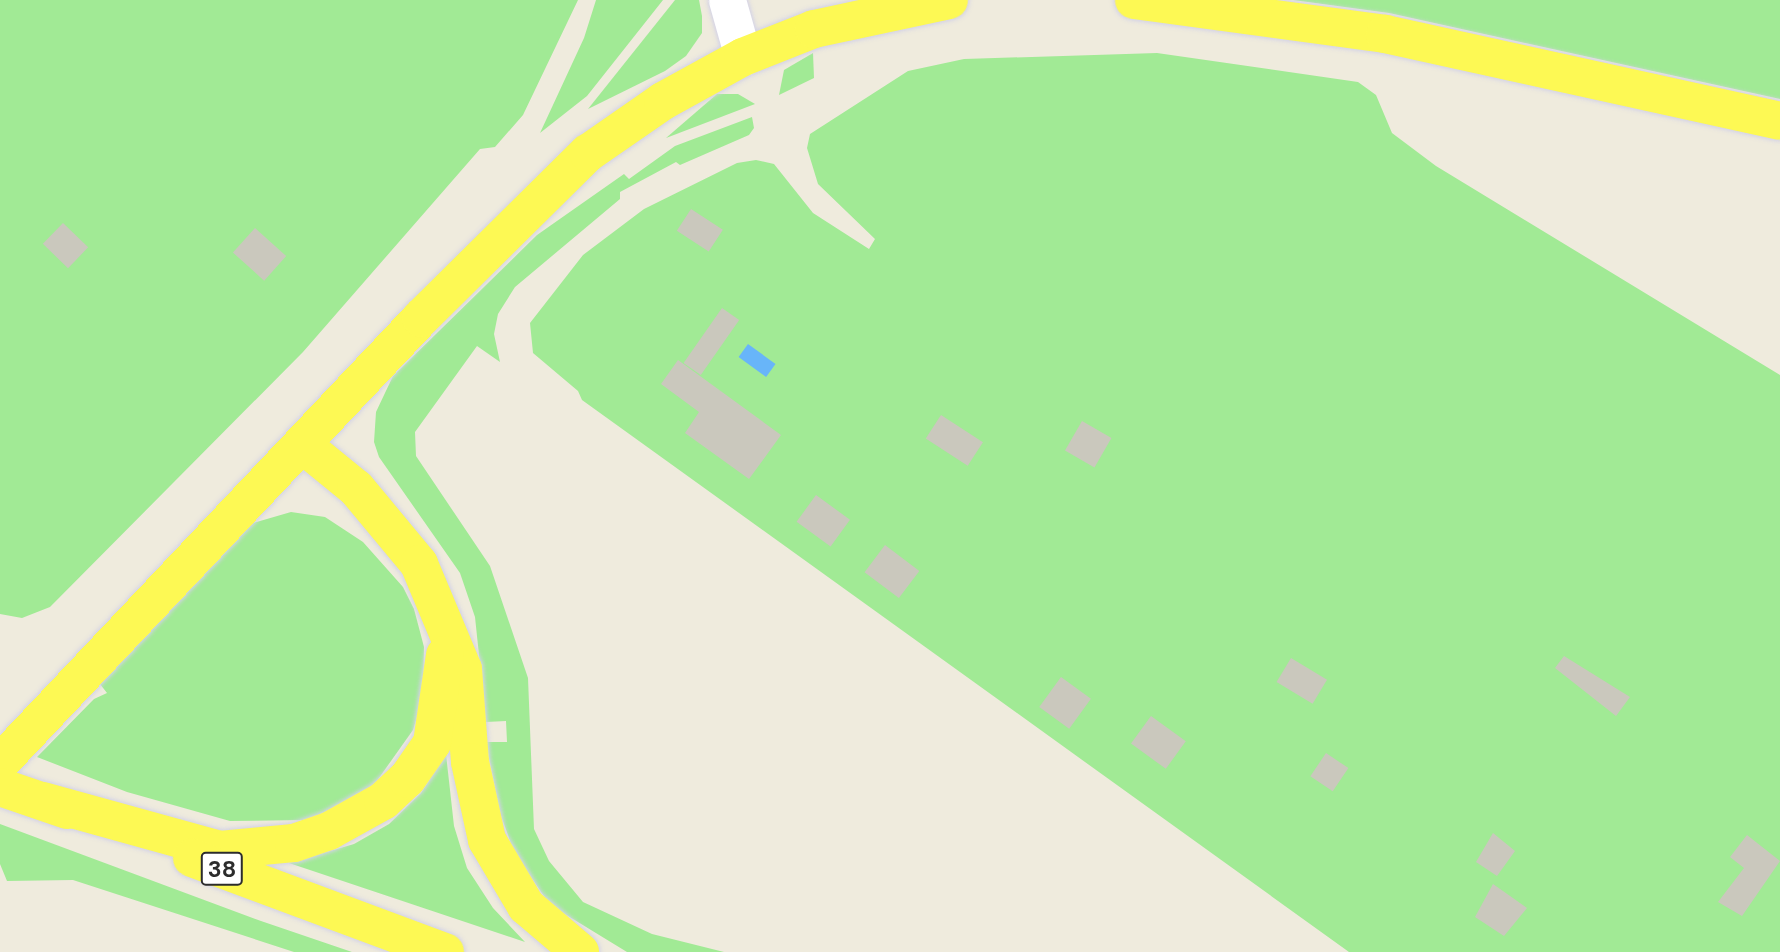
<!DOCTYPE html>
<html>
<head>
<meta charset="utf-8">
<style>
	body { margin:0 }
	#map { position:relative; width:1780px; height:952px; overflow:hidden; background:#efebdd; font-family:"DM Sans",sans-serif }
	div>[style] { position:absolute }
	.green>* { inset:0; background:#a1ea95 }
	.water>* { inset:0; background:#68b5f9; transform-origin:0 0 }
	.building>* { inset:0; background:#cac8bd; transform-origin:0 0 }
	.roads { filter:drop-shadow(0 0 2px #d3d2e6) drop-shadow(0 0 2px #d3d2e6) }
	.minor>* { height:37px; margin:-18.5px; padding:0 18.5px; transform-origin:18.5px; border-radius:18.5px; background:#fff }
	.major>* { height:38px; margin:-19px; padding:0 19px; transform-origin:19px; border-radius:19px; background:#fdf954 }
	span { translate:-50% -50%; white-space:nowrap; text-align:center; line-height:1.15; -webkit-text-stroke:5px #fff; paint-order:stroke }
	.shield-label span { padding:2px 5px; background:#fff; border:2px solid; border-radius:5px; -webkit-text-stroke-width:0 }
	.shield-label { font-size:23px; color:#2c2c2c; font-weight:700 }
</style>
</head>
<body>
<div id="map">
	<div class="green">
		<div style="clip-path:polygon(0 0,578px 0,523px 115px,495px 147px,480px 149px,303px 352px,50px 607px,22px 618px,0 614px)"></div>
		<div style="clip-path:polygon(596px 0,663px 0,587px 96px,540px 133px,584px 38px)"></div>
		<div style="clip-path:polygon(675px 0,699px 0,702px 16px,702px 33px,686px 56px,665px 71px,588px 109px)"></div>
		<div style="clip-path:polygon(1293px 0,1780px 0,1780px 99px,1389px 13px)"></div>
		<div style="clip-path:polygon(813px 53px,814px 78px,779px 95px,784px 70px)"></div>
		<div style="clip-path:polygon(1157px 53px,1358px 82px,1376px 95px,1392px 133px,1436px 166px,1780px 375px,1780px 952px,1349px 952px,582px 400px,578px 391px,533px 353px,530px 323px,583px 255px,644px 209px,737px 163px,756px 160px,774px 164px,813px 213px,869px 249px,875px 239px,818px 184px,807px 148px,810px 134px,908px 71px,964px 59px)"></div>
		<div style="clip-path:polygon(717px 94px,738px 94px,755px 104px,666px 138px)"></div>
		<div style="clip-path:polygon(752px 117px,754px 128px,749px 135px,680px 165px,676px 162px,620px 192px,620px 199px,515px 287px,498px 314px,494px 334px,500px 362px,477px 346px,415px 432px,416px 456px,490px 566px,528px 678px,534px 829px,549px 861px,583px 902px,652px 934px,724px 952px,627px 952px,550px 905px,514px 852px,500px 813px,486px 742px,507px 742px,506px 721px,486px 722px,475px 617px,460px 573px,379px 457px,374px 442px,376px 412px,393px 376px,537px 235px,624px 174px,629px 179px,675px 146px)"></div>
		<div style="clip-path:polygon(291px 512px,325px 517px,363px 542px,403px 587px,414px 609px,424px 647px,423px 698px,413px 730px,374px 785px,339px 808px,304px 820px,230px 821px,127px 792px,37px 757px,94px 699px,107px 693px,100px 684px,253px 523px)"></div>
		<div style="clip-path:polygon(446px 754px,454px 826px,467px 868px,493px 908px,525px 942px,289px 863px,354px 844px,389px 824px,421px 793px)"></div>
		<div style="clip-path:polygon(0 824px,261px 921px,352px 952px,294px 952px,73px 880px,7px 881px,0 864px)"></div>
	</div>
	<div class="water">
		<div style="left:748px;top:344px;width:34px;height:16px;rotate:36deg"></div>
	</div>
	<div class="building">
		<div style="left:691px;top:209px;width:38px;height:26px;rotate:33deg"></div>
		<div style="left:63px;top:223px;width:35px;height:29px;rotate:44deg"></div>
		<div style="left:255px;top:228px;width:42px;height:33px;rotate:42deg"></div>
		<div style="left:722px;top:308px;width:21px;height:67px;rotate:35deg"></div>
		<div style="clip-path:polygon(678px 360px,781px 435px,749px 479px,685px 433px,699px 412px,661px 384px)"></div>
		<div style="left:941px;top:415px;width:50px;height:28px;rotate:33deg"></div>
		<div style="left:1082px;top:421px;width:34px;height:34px;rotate:30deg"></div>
		<div style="left:816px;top:495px;width:42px;height:33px;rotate:36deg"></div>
		<div style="left:885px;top:545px;width:43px;height:34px;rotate:37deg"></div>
		<div style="clip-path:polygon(1564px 656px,1630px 697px,1616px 716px,1555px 668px)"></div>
		<div style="left:1291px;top:658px;width:42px;height:28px;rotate:31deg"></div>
		<div style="left:1061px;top:677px;width:37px;height:37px;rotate:36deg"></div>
		<div style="left:1151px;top:716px;width:43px;height:34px;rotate:36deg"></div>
		<div style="left:1326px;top:753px;width:27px;height:28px;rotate:34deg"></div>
		<div style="clip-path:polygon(1493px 833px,1515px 851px,1497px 876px,1476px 862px)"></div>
		<div style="clip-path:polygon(1747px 835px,1780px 861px,1742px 916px,1718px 902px,1744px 868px,1730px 857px)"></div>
		<div style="clip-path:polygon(1493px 884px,1527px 908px,1504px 936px,1475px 917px)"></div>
	</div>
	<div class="roads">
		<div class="minor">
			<div style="left:727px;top:0;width:59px;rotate:74.3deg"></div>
		</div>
		<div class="major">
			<div style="left:1134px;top:0;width:253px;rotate:7.7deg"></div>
			<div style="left:1385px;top:34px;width:404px;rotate:12.4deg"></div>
			<div style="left:303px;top:445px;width:68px;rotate:39.1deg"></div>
			<div style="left:356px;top:488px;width:99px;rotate:50.3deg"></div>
			<div style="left:419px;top:564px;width:114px;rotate:67.3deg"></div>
			<div style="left:463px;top:669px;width:93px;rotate:85.7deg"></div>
			<div style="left:470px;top:762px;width:80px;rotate:77.7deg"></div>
			<div style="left:487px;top:840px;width:77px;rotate:59.4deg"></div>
			<div style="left:526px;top:906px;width:71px;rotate:40.4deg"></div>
			<div style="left:0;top:763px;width:613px;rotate:-46.59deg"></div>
			<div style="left:421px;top:318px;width:235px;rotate:-44.7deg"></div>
			<div style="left:588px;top:153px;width:91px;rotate:-34.7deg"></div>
			<div style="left:663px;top:101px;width:91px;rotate:-28.8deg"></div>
			<div style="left:743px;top:57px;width:76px;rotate:-21.5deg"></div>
			<div style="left:814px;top:29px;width:138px;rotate:-12.1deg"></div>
			<div style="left:0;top:787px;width:71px;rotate:18.9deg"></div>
			<div style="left:43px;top:801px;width:184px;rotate:15.5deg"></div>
			<div style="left:220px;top:850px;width:74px;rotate:-5.4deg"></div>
			<div style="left:294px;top:843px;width:37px;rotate:-19deg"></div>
			<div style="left:329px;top:831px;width:62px;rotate:-29.1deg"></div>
			<div style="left:383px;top:801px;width:33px;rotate:-43deg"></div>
			<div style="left:407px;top:779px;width:44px;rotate:-55.2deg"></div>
			<div style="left:432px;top:743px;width:89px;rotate:-81.6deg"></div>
			<div style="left:192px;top:858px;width:270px;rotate:20.4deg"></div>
		</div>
	</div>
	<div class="shield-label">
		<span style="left:222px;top:869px">38</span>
	</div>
</div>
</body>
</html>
